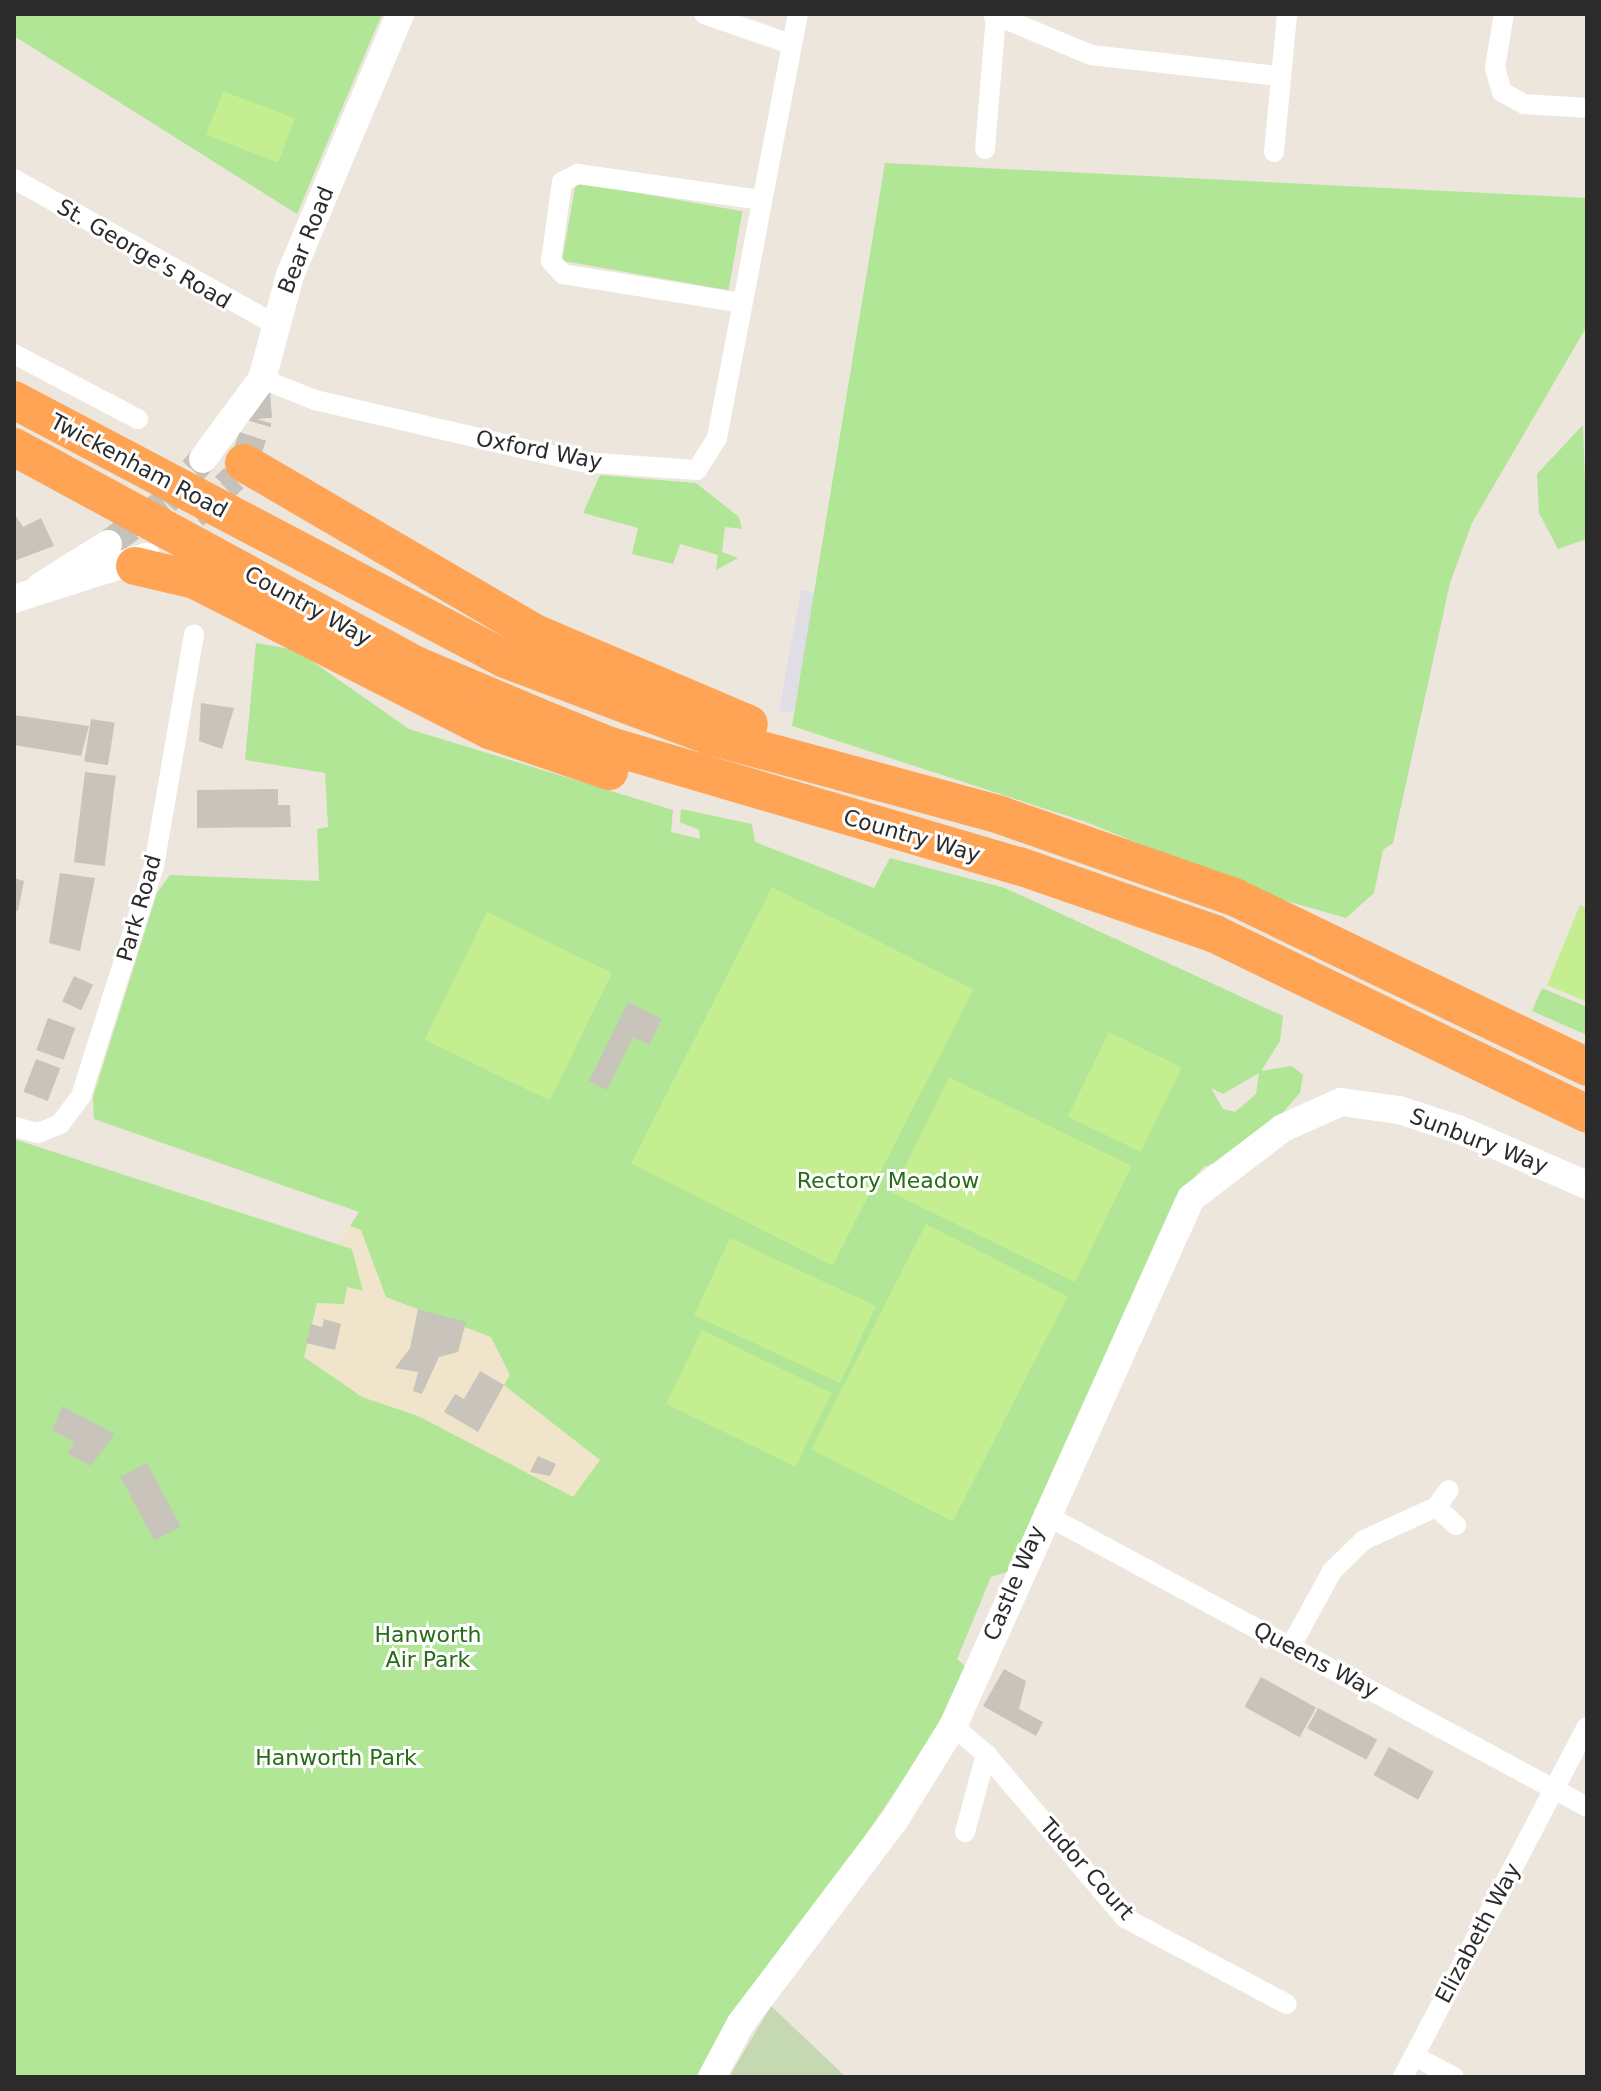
<!DOCTYPE html>
<html>
<head>
<meta charset="utf-8">
<style>
	body { margin:0 }
	#map { position:relative; width:1601px; height:2091px; overflow:hidden; background:#ede6dc; font-family:"DejaVu Sans",sans-serif }
	div>[style] { position:absolute }
	.industrial>* { inset:0; background:#e0dde5 }
	.education>* { inset:0; background:#f0e4cb }
	.green>* { inset:0; background:#b0e696; transform-origin:0 0 }
	.cemetery>* { inset:0; background:#c4d8b2 }
	.pitch>* { inset:0; background:#c5ee91; transform-origin:0 0 }
	.building>* { inset:0; background:#c9c4bb; transform-origin:0 0 }
	.secondary-tunnel>* { height:28px; margin-top:-14px; transform-origin:0; background:repeating-linear-gradient(90deg,#c6c1b9 0 28px,transparent 0 42px) }
	.street>* { height:20px; margin:-10px; padding:0 10px; transform-origin:10px; border-radius:10px; background:#fff }
	.secondary>* { height:28px; margin:-14px; padding:0 14px; transform-origin:14px; border-radius:14px; background:#fff }
	.highway>* { height:38px; margin:-19px; padding:0 19px; transform-origin:19px; border-radius:19px; background:#ffa355 }
	span { translate:-50% -50%; white-space:nowrap; text-align:center; line-height:1.15; -webkit-text-stroke:6px #fff; paint-order:stroke }
	.street-label { font-size:22px; color:#2b2b2b }
	.park-label { font-size:22px; color:#276c17 }
	.frame { position:absolute; inset:0; border:16px solid #2b2b2b; pointer-events:none }
</style>
</head>
<body>
<div id="map">
	<div class="industrial">
		<div style="clip-path:polygon(801px 590px,817px 594px,793px 713px,779px 711px)"></div>
	</div>
	<div class="education">
		<div style="clip-path:polygon(359px 1212px,651px 1438px,574px 1507px,305px 1404px,292px 1311px)"></div>
	</div>
	<div class="green">
		<div style="clip-path:polygon(14px 14px,382px 14px,297px 214px,14px 36px)"></div>
		<div style="clip-path:polygon(885px 163px,1587px 198px,1587px 326px,1472px 523px,1450px 583px,1393px 843px,1383px 850px,1374px 893px,1346px 918px,1266px 895px,1086px 822px,792px 726px)"></div>
		<div style="left:576px;top:182px;width:169px;height:80px;rotate:10deg"></div>
		<div style="clip-path:polygon(1583px 425px,1587px 539px,1558px 549px,1539px 513px,1537px 474px)"></div>
		<div style="clip-path:polygon(600px 475px,696px 483px,739px 517px,742px 529px,725px 527px,722px 552px,738px 558px,716px 570px,718px 555px,680px 544px,673px 564px,632px 554px,638px 528px,583px 513px)"></div>
		<div style="clip-path:polygon(evenodd,256px 643px,296px 650px,409px 729px,673px 810px,671px 832px,700px 839px,699px 830px,680px 822px,681px 809px,752px 824px,755px 842px,874px 888px,890px 858px,1005px 888px,1283px 1016px,1280px 1041px,1261px 1071px,1292px 1066px,1303px 1075px,1300px 1093px,1251px 1148px,1204px 1167px,1175px 1198px,1010px 1571px,991px 1577px,957px 1659px,965px 1666px,955px 1703px,702px 2077px,14px 2077px,14px 1139px,352px 1249px,363px 1291px,347px 1287px,344px 1304px,317px 1303px,304px 1357px,362px 1397px,418px 1416px,573px 1497px,600px 1460px,504px 1385px,510px 1375px,491px 1337px,386px 1297px,361px 1230px,350px 1226px,359px 1212px,94px 1119px,93px 1097px,157px 893px,170px 875px,319px 881px,317px 829px,328px 827px,325px 773px,245px 760px,256px 643px,1259px 1073px,1256px 1094px,1235px 1112px,1223px 1109px,1211px 1088px,1223px 1094px,1259px 1073px)"></div>
		<div style="clip-path:polygon(1542px 988px,1587px 1007px,1587px 1035px,1532px 1011px)"></div>
	</div>
	<div class="cemetery">
		<div style="clip-path:polygon(771px 2006px,846px 2077px,729px 2077px)"></div>
	</div>
	<div class="pitch">
		<div style="left:223px;top:91px;width:77px;height:47px;rotate:21deg"></div>
		<div style="left:772px;top:887px;width:226px;height:310px;rotate:27deg"></div>
		<div style="clip-path:polygon(1580px 905px,1587px 908px,1587px 1002px,1547px 985px)"></div>
		<div style="left:487px;top:912px;width:139px;height:142px;rotate:26deg"></div>
		<div style="left:1109px;top:1032px;width:81px;height:94px;rotate:26deg"></div>
		<div style="left:949px;top:1077px;width:203px;height:129px;rotate:26deg"></div>
		<div style="left:926px;top:1224px;width:159px;height:253px;rotate:27deg"></div>
		<div style="left:730px;top:1238px;width:161px;height:85px;rotate:25deg"></div>
		<div style="left:702px;top:1330px;width:144px;height:82px;rotate:26deg"></div>
	</div>
	<div class="building">
		<div style="clip-path:polygon(14px 513px,23px 527px,41px 518px,54px 546px,14px 561px)"></div>
		<div style="clip-path:polygon(201px 703px,234px 708px,222px 749px,199px 741px)"></div>
		<div style="clip-path:polygon(14px 715px,89px 726px,81px 756px,14px 745px)"></div>
		<div style="left:91px;top:719px;width:24px;height:43px;rotate:9deg"></div>
		<div style="left:85px;top:772px;width:31px;height:91px;rotate:7deg"></div>
		<div style="clip-path:polygon(278px 789px,278px 805px,290px 805px,291px 827px,197px 828px,197px 790px)"></div>
		<div style="clip-path:polygon(60px 873px,95px 878px,80px 951px,49px 943px)"></div>
		<div style="clip-path:polygon(14px 878px,24px 881px,18px 911px,14px 910px)"></div>
		<div style="left:74px;top:976px;width:21px;height:28px;rotate:25deg"></div>
		<div style="clip-path:polygon(628px 1002px,662px 1019px,649px 1045px,633px 1037px,607px 1090px,589px 1081px)"></div>
		<div style="left:48px;top:1018px;width:29px;height:34px;rotate:20deg"></div>
		<div style="left:36px;top:1059px;width:26px;height:35px;rotate:21deg"></div>
		<div style="clip-path:polygon(418px 1309px,466px 1322px,458px 1352px,439px 1357px,422px 1394px,413px 1391px,418px 1372px,395px 1368px,410px 1348px)"></div>
		<div style="clip-path:polygon(324px 1319px,341px 1324px,335px 1350px,306px 1343px,311px 1324px,322px 1327px)"></div>
		<div style="clip-path:polygon(480px 1371px,504px 1385px,478px 1432px,444px 1412px,455px 1394px,464px 1399px)"></div>
		<div style="clip-path:polygon(62px 1406px,115px 1434px,91px 1466px,67px 1453px,74px 1442px,52px 1430px)"></div>
		<div style="clip-path:polygon(538px 1456px,556px 1464px,550px 1476px,530px 1472px)"></div>
		<div style="left:147px;top:1463px;width:72px;height:30px;rotate:62deg"></div>
		<div style="clip-path:polygon(1004px 1669px,1026px 1681px,1019px 1709px,1043px 1722px,1036px 1736px,983px 1706px)"></div>
		<div style="left:1261px;top:1677px;width:63px;height:34px;rotate:29deg"></div>
		<div style="left:1318px;top:1708px;width:67px;height:23px;rotate:28deg"></div>
		<div style="left:1389px;top:1747px;width:51px;height:32px;rotate:29deg"></div>
	</div>
	<div class="secondary-tunnel">
		<div style="left:244px;top:463px;width:46px;rotate:-72.3deg"></div>
		<div style="left:258px;top:419px;width:28px;rotate:-94deg"></div>
		<div style="left:108px;top:544px;width:71px;rotate:-36.4deg"></div>
		<div style="left:165px;top:502px;width:57px;rotate:-48.5deg"></div>
		<div style="left:163px;top:544px;width:97px;rotate:-42.9deg"></div>
	</div>
	<div class="street">
		<div style="left:704px;top:14px;width:91px;rotate:19.2deg"></div>
		<div style="left:993px;top:14px;width:106px;rotate:22.7deg"></div>
		<div style="left:1091px;top:55px;width:189px;rotate:6.4deg"></div>
		<div style="left:1504px;top:14px;width:55px;rotate:99.5deg"></div>
		<div style="left:1495px;top:68px;width:25px;rotate:74deg"></div>
		<div style="left:1502px;top:92px;width:25px;rotate:29deg"></div>
		<div style="left:1524px;top:104px;width:63px;rotate:3.6deg"></div>
		<div style="left:985px;top:149px;width:135px;rotate:-85.3deg"></div>
		<div style="left:1274px;top:152px;width:139px;rotate:-84.6deg"></div>
		<div style="left:14px;top:179px;width:299px;rotate:29.1deg"></div>
		<div style="left:742px;top:303px;width:181px;rotate:-170.8deg"></div>
		<div style="left:563px;top:274px;width:18px;rotate:-133deg"></div>
		<div style="left:551px;top:261px;width:80px;rotate:-82.1deg"></div>
		<div style="left:562px;top:182px;width:18px;rotate:-27deg"></div>
		<div style="left:578px;top:174px;width:184px;rotate:8.1deg"></div>
		<div style="left:14px;top:354px;width:140px;rotate:27.7deg"></div>
		<div style="left:262px;top:379px;width:57px;rotate:21.6deg"></div>
		<div style="left:315px;top:400px;width:274px;rotate:13.1deg"></div>
		<div style="left:582px;top:462px;width:115px;rotate:4deg"></div>
		<div style="left:697px;top:470px;width:38px;rotate:-58deg"></div>
		<div style="left:717px;top:438px;width:432px;rotate:-79.2deg"></div>
		<div style="left:14px;top:1127px;width:25px;rotate:14deg"></div>
		<div style="left:38px;top:1133px;width:24px;rotate:-22deg"></div>
		<div style="left:60px;top:1124px;width:35px;rotate:-53deg"></div>
		<div style="left:81px;top:1096px;width:241px;rotate:-72.4deg"></div>
		<div style="left:154px;top:866px;width:235px;rotate:-80.2deg"></div>
		<div style="left:1436px;top:1507px;width:27px;rotate:42deg"></div>
		<div style="left:1044px;top:1514px;width:617px;rotate:28.35deg"></div>
		<div style="left:1291px;top:1646px;width:85px;rotate:-61.3deg"></div>
		<div style="left:1332px;top:1571px;width:45px;rotate:-44.1deg"></div>
		<div style="left:1364px;top:1540px;width:79px;rotate:-24.6deg"></div>
		<div style="left:1436px;top:1507px;width:21px;rotate:-53deg"></div>
		<div style="left:953px;top:1726px;width:43px;rotate:40.3deg"></div>
		<div style="left:986px;top:1754px;width:215px;rotate:49.7deg"></div>
		<div style="left:1125px;top:1918px;width:183px;rotate:28deg"></div>
		<div style="left:965px;top:1832px;width:81px;rotate:-74.9deg"></div>
		<div style="left:1414px;top:2056px;width:45px;rotate:27.7deg"></div>
		<div style="left:1403px;top:2077px;width:395px;rotate:-62.3deg"></div>
	</div>
	<div class="secondary">
		<div style="left:203px;top:459px;width:99px;rotate:-53.6deg"></div>
		<div style="left:262px;top:379px;width:108px;rotate:-74.9deg"></div>
		<div style="left:290px;top:275px;width:283px;rotate:-67.1deg"></div>
		<div style="left:41px;top:586px;width:79px;rotate:-32.1deg"></div>
		<div style="left:14px;top:599px;width:139px;rotate:-17.7deg"></div>
		<div style="left:712px;top:2077px;width:61px;rotate:-61.8deg"></div>
		<div style="left:741px;top:2023px;width:253px;rotate:-52.9deg"></div>
		<div style="left:894px;top:1821px;width:112px;rotate:-58.2deg"></div>
		<div style="left:953px;top:1726px;width:579px;rotate:-65.74deg"></div>
		<div style="left:1191px;top:1198px;width:116px;rotate:-37.3deg"></div>
		<div style="left:1283px;top:1128px;width:64px;rotate:-24.1deg"></div>
		<div style="left:1341px;top:1102px;width:59px;rotate:7.9deg"></div>
		<div style="left:1399px;top:1110px;width:62px;rotate:17.9deg"></div>
		<div style="left:1458px;top:1129px;width:141px;rotate:23.5deg"></div>
	</div>
	<div class="highway">
		<div style="left:14px;top:400px;width:555px;rotate:27.81deg"></div>
		<div style="left:505px;top:659px;width:219px;rotate:20.6deg"></div>
		<div style="left:710px;top:736px;width:301px;rotate:15.2deg"></div>
		<div style="left:1000px;top:815px;width:248px;rotate:19.3deg"></div>
		<div style="left:1234px;top:897px;width:392px;rotate:25.7deg"></div>
		<div style="left:14px;top:447px;width:460px;rotate:28.5deg"></div>
		<div style="left:418px;top:666px;width:128px;rotate:23deg"></div>
		<div style="left:536px;top:716px;width:80px;rotate:22.1deg"></div>
		<div style="left:610px;top:746px;width:426px;rotate:16.4deg"></div>
		<div style="left:1019px;top:866px;width:207px;rotate:19.1deg"></div>
		<div style="left:1215px;top:934px;width:413px;rotate:25.8deg"></div>
		<div style="left:244px;top:463px;width:339px;rotate:30.3deg"></div>
		<div style="left:537px;top:634px;width:230px;rotate:23deg"></div>
		<div style="left:135px;top:566px;width:62px;rotate:13.1deg"></div>
		<div style="left:195px;top:580px;width:330px;rotate:27deg"></div>
		<div style="left:489px;top:730px;width:127px;rotate:18.9deg"></div>
	</div>
	<div class="street-label">
		<span style="left:306px;top:240px;rotate:-68deg">Bear Road</span>
		<span style="left:144px;top:254px;rotate:30deg">St. George's Road</span>
		<span style="left:539px;top:450px;rotate:11deg">Oxford Way</span>
		<span style="left:139px;top:466px;rotate:28deg">Twickenham Road</span>
		<span style="left:308px;top:606px;rotate:29deg">Country Way</span>
		<span style="left:912px;top:836px;rotate:16deg">Country Way</span>
		<span style="left:139px;top:908px;rotate:-74deg">Park Road</span>
		<span style="left:1479px;top:1141px;rotate:21deg">Sunbury Way</span>
		<span style="left:1014px;top:1583px;rotate:-67deg">Castle Way</span>
		<span style="left:1316px;top:1660px;rotate:28deg">Queens Way</span>
		<span style="left:1087px;top:1869px;rotate:48deg">Tudor Court</span>
		<span style="left:1478px;top:1933px;rotate:-62deg">Elizabeth Way</span>
	</div>
	<div class="park-label">
		<span style="left:888px;top:1181px">Rectory Meadow</span>
		<span style="left:428px;top:1647px">Hanworth<br>Air Park</span>
		<span style="left:336px;top:1758px">Hanworth Park</span>
	</div>
	<div class="frame"></div>
</div>
</body>
</html>
